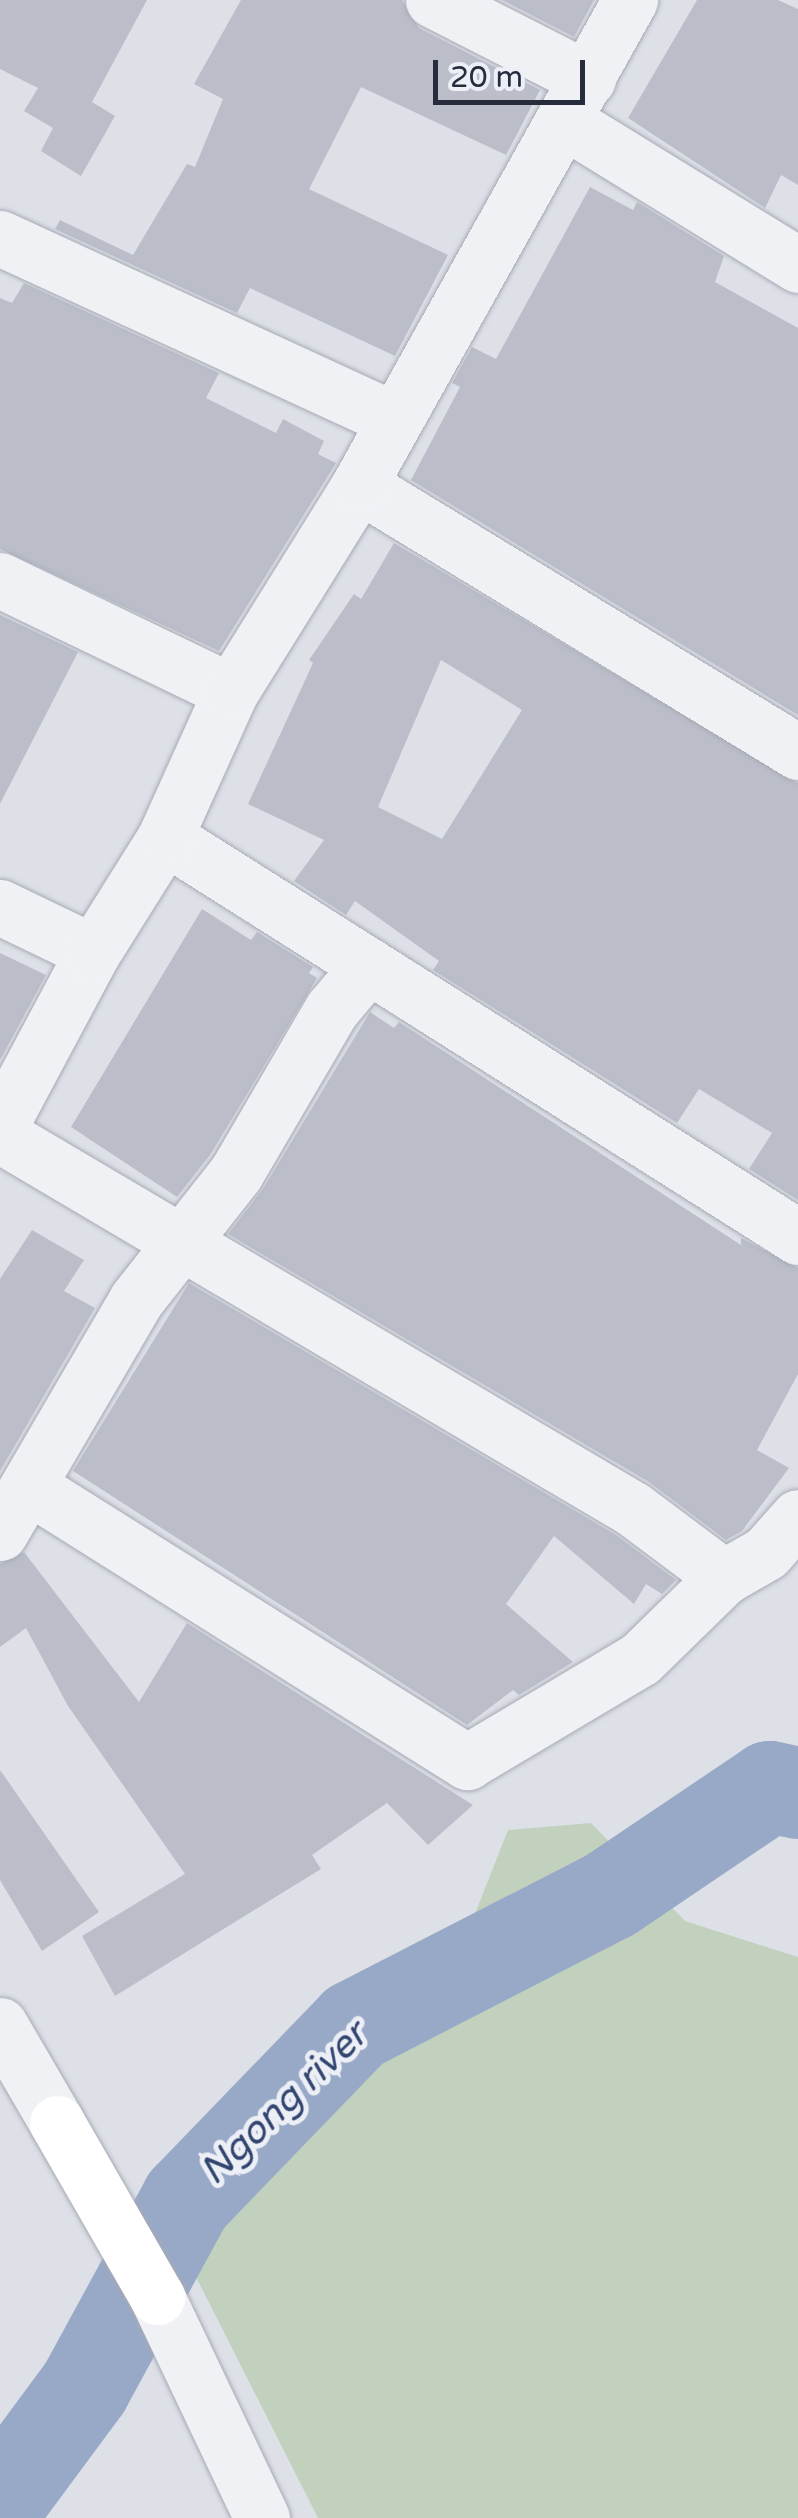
<!DOCTYPE html>
<html>
<head>
<meta charset="utf-8">
<style>
	body { margin:0 }
	#map { position:relative; width:798px; height:2518px; overflow:hidden; background:#dde0e7; font-family:"Varela Round",sans-serif }
	div>[style] { position:absolute }
	.green>* { inset:0; background:#c1d1be }
	.river>* { height:92px; margin:-46px; padding:0 46px; transform-origin:46px; border-radius:46px; background:#98a9c7 }
	.building>* { inset:0; background:#bbbec9 }
	.roads { filter:drop-shadow(0 0 2px #a6aab4) drop-shadow(0 0 2px #a6aab4) }
	.minor>* { height:55px; margin:-27.5px; padding:0 27.5px; transform-origin:27.5px; border-radius:27.5px; background:#f0f1f5 }
	.major>* { height:55px; margin:-27.5px; padding:0 27.5px; transform-origin:27.5px; border-radius:27.5px; background:#fff }
	span { translate:-50% -50%; white-space:nowrap; text-align:center; line-height:1.15; -webkit-text-stroke:10px #eceff5; paint-order:stroke }
	.water-label { font-size:38px; color:#324570; font-style:italic }
	.scale { position:absolute; left:433px; top:60px; width:152px; height:45px; box-sizing:border-box; border:5px solid #272c3d; border-top:0; padding-left:12px; font-size:30px; line-height:35px; white-space:nowrap; color:#272c3d; -webkit-text-stroke:8px #eceff5; paint-order:stroke }
</style>
</head>
<body>
<div id="map">
	<div class="green">
		<div style="clip-path:polygon(591px 1823px,685px 1921px,798px 1957px,798px 2518px,318px 2518px,192px 2269px,268px 2096px,369px 1992px,460px 1952px,508px 1830px)"></div>
	</div>
	<div class="river">
		<div style="left:0;top:2502px;width:143px;rotate:-53.5deg"></div>
		<div style="left:85px;top:2387px;width:213px;rotate:-61.4deg"></div>
		<div style="left:187px;top:2200px;width:242px;rotate:-46deg"></div>
		<div style="left:355px;top:2026px;width:287px;rotate:-27.2deg"></div>
		<div style="left:610px;top:1895px;width:193px;rotate:-34deg"></div>
		<div style="left:770px;top:1787px;width:29px;rotate:12deg"></div>
	</div>
	<div class="building">
		<div style="clip-path:polygon(0 0,147px 0,92px 102px,115px 116px,81px 176px,41px 151px,53px 128px,24px 111px,38px 88px,0 69px)"></div>
		<div style="clip-path:polygon(241px 0,402px 0,419px 28px,540px 90px,506px 155px,361px 87px,309px 189px,448px 255px,395px 356px,250px 288px,237px 313px,55px 229px,60px 220px,133px 255px,187px 164px,195px 167px,223px 99px,194px 84px)"></div>
		<div style="clip-path:polygon(502px 0,594px 0,574px 37px)"></div>
		<div style="clip-path:polygon(697px 0,778px 0,798px 9px,798px 185px,781px 175px,765px 208px,628px 118px)"></div>
		<div style="clip-path:polygon(590px 187px,633px 210px,637px 202px,724px 256px,715px 282px,798px 328px,798px 715px,411px 480px,460px 387px,452px 383px,472px 347px,496px 359px)"></div>
		<div style="clip-path:polygon(24px 283px,219px 373px,206px 398px,276px 433px,283px 419px,324px 441px,318px 454px,336px 463px,219px 651px,0 549px,0 298px,12px 303px)"></div>
		<div style="clip-path:polygon(evenodd,394px 543px,798px 783px,798px 1200px,749px 1169px,772px 1133px,699px 1089px,677px 1123px,433px 970px,439px 961px,355px 901px,346px 915px,294px 881px,324px 840px,248px 804px,313px 663px,309px 660px,354px 594px,361px 599px,394px 543px,441px 660px,522px 710px,442px 839px,378px 807px,441px 660px)"></div>
		<div style="clip-path:polygon(0 615px,78px 652px,0 804px)"></div>
		<div style="clip-path:polygon(202px 909px,251px 940px,257px 932px,313px 967px,309px 973px,317px 978px,210px 1155px,177px 1197px,71px 1127px)"></div>
		<div style="clip-path:polygon(0 953px,46px 975px,0 1060px)"></div>
		<div style="clip-path:polygon(370px 1012px,394px 1028px,399px 1022px,741px 1245px,741px 1238px,798px 1268px,798px 1374px,757px 1450px,789px 1468px,742px 1531px,726px 1540px,649px 1482px,228px 1234px,263px 1189px)"></div>
		<div style="clip-path:polygon(32px 1230px,84px 1260px,64px 1291px,95px 1308px,0 1471px,0 1279px)"></div>
		<div style="clip-path:polygon(189px 1283px,616px 1535px,676px 1580px,662px 1594px,646px 1584px,634px 1604px,554px 1536px,506px 1604px,573px 1662px,519px 1695px,513px 1690px,467px 1725px,73px 1471px)"></div>
		<div style="clip-path:polygon(24px 1552px,139px 1702px,187px 1623px,473px 1805px,428px 1845px,387px 1803px,312px 1855px,321px 1869px,115px 1996px,82px 1936px,185px 1874px,68px 1706px,26px 1628px,0 1647px,0 1564px)"></div>
		<div style="clip-path:polygon(0 1770px,99px 1912px,42px 1951px,0 1880px)"></div>
	</div>
	<div class="roads">
		<div class="minor">
			<div style="left:433px;top:0;width:174px;rotate:27deg"></div>
			<div style="left:566px;top:122px;width:273px;rotate:31.6deg"></div>
			<div style="left:0;top:238px;width:430px;rotate:24.7deg"></div>
			<div style="left:359px;top:485px;width:514px;rotate:31.31deg"></div>
			<div style="left:0;top:580px;width:256px;rotate:25.7deg"></div>
			<div style="left:165px;top:837px;width:749px;rotate:32.29deg"></div>
			<div style="left:0;top:907px;width:103px;rotate:25.8deg"></div>
			<div style="left:0;top:1126px;width:197px;rotate:-61.9deg"></div>
			<div style="left:93px;top:952px;width:136px;rotate:-57.9deg"></div>
			<div style="left:165px;top:837px;width:160px;rotate:-65.7deg"></div>
			<div style="left:231px;top:691px;width:243px;rotate:-58.1deg"></div>
			<div style="left:359px;top:485px;width:556px;rotate:-60.81deg"></div>
			<div style="left:0;top:1135px;width:735px;rotate:30.58deg"></div>
			<div style="left:633px;top:1509px;width:114px;rotate:36.8deg"></div>
			<div style="left:28px;top:1486px;width:519px;rotate:32.16deg"></div>
			<div style="left:467px;top:1762px;width:201px;rotate:-30.8deg"></div>
			<div style="left:640px;top:1659px;width:117px;rotate:-44.3deg"></div>
			<div style="left:724px;top:1577px;width:48px;rotate:-29.7deg"></div>
			<div style="left:766px;top:1553px;width:48px;rotate:-48.4deg"></div>
			<div style="left:0;top:1533px;width:270px;rotate:-59.7deg"></div>
			<div style="left:136px;top:1300px;width:162px;rotate:-51.8deg"></div>
			<div style="left:236px;top:1173px;width:190px;rotate:-59.7deg"></div>
			<div style="left:332px;top:1009px;width:57px;rotate:-49.9deg"></div>
			<div style="left:0;top:2025px;width:113px;rotate:59.8deg"></div>
			<div style="left:157px;top:2297px;width:245px;rotate:64.6deg"></div>
		</div>
		<div class="major">
			<div style="left:57px;top:2123px;width:201px;rotate:60.1deg"></div>
		</div>
	</div>
	<div class="water-label">
		<span style="left:284px;top:2104px;rotate:-44deg">Ngong river</span>
	</div>
	<div class="scale">20 m</div>
</div>
</body>
</html>
